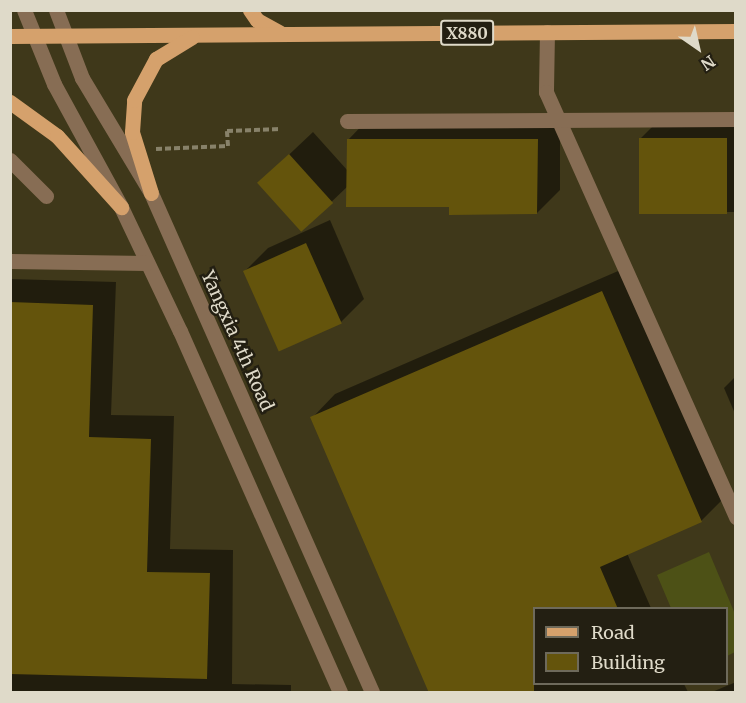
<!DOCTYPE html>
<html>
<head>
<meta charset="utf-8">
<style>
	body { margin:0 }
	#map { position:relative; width:746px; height:703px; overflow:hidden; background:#3f381a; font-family:Merriweather,serif }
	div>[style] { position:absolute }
	.green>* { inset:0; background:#4d5116 }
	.shadow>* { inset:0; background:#0007 }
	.building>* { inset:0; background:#64540c; transform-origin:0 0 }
	.path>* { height:4px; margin-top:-2px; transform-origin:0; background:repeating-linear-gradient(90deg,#88826a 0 6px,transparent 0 9px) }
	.minor>* { height:15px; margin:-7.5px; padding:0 7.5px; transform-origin:7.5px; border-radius:7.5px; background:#876d54 }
	.major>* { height:15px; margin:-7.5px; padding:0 7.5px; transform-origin:7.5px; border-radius:7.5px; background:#d5a16c }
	span { translate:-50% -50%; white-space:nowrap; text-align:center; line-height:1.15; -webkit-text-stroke:5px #231f12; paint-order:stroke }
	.shield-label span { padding:2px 4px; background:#231f12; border:2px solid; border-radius:4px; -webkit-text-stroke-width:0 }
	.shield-label { font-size:16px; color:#dfdac9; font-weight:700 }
	.street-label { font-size:18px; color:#dfdac9 }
	.frame { position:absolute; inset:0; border:12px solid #dfdac9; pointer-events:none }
	.legend { position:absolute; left:533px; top:607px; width:195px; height:78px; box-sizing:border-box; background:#231f12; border:2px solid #6e6a5b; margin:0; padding:8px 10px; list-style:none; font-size:18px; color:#dfdac9 }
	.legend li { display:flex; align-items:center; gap:12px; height:30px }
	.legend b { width:30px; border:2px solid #6e6a5b }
	.north { position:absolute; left:668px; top:18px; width:60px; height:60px; -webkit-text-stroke:4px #231f12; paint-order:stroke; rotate:146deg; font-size:16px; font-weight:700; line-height:24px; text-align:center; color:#dfdac9 }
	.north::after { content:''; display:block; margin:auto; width:21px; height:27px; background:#dfdac9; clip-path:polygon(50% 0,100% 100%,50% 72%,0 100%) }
</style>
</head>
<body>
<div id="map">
	<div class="green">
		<div style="clip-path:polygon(709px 552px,735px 614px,735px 652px,727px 656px,726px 608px,671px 608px,657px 575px)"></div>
	</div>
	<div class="shadow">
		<div style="clip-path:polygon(664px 115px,736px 115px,736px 212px,640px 212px,640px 139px)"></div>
		<div style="clip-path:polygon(371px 116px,560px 116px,560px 190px,537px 213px,451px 205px,348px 186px,302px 230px,259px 183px,313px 132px,348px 171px,348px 140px)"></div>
		<div style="clip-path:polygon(330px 220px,364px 299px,341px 322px,245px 271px,268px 248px)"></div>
		<div style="clip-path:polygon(625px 268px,724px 498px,701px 521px,627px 553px,651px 608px,534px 608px,534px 684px,684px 684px,688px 692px,431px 692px,312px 418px,335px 394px)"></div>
		<div style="clip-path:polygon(10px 279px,116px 282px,111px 415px,174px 416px,170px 549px,233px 550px,232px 684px,291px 685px,291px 692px,10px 692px)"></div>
		<div style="clip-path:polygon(736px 376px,736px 416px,724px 388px)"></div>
		<div style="clip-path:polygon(736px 682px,736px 692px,712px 692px)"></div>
	</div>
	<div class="building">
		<div style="left:639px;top:138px;width:88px;height:76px"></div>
		<div style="clip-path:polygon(347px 139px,538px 139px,537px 214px,449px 215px,449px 207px,346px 207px)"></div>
		<div style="left:289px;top:154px;width:66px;height:43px;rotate:48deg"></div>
		<div style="left:306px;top:243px;width:88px;height:69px;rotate:66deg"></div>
		<div style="clip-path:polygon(602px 291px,702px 522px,600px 567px,618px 609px,534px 609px,534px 693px,429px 693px,310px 417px)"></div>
		<div style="clip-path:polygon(10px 302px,93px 305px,89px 437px,151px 439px,147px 572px,210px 573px,207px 679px,10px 674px)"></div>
	</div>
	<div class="path">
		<div style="left:156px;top:149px;width:72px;rotate:-2.4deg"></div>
		<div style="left:228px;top:146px;width:15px;rotate:-94deg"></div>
		<div style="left:227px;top:131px;width:54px;rotate:-2.1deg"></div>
	</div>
	<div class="minor">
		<div style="left:24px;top:10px;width:80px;rotate:67.9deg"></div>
		<div style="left:54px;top:84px;width:140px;rotate:61.4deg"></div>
		<div style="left:121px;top:207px;width:137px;rotate:64.6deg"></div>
		<div style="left:180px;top:331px;width:395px;rotate:66.1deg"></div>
		<div style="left:56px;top:10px;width:73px;rotate:69.1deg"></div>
		<div style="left:82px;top:78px;width:134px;rotate:59deg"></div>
		<div style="left:151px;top:193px;width:546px;rotate:66.11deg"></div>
		<div style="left:547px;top:32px;width:60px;rotate:91deg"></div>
		<div style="left:546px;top:92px;width:466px;rotate:65.9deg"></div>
		<div style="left:347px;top:121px;width:389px;rotate:-0.3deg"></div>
		<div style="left:10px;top:160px;width:51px;rotate:45deg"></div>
		<div style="left:10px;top:261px;width:137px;rotate:0.8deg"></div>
	</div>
	<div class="major">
		<div style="left:250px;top:10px;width:12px;rotate:55deg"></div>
		<div style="left:257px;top:20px;width:26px;rotate:29deg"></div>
		<div style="left:10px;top:36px;width:726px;rotate:-0.39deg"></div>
		<div style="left:10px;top:102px;width:58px;rotate:35.9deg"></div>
		<div style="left:57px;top:136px;width:96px;rotate:48deg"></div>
		<div style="left:151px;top:193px;width:64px;rotate:-107.3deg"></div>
		<div style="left:132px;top:132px;width:32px;rotate:-86deg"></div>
		<div style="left:134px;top:100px;width:47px;rotate:-61.8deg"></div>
		<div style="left:156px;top:59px;width:42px;rotate:-31.4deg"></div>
	</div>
	<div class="shield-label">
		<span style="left:467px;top:33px">X880</span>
	</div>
	<div class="street-label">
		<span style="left:237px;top:341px;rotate:66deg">Yangxia 4th Road</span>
	</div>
	<div class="frame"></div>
	<ul class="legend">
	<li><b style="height:8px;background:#d5a16c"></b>Road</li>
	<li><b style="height:16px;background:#64540c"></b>Building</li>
	</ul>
	<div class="north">N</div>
</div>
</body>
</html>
